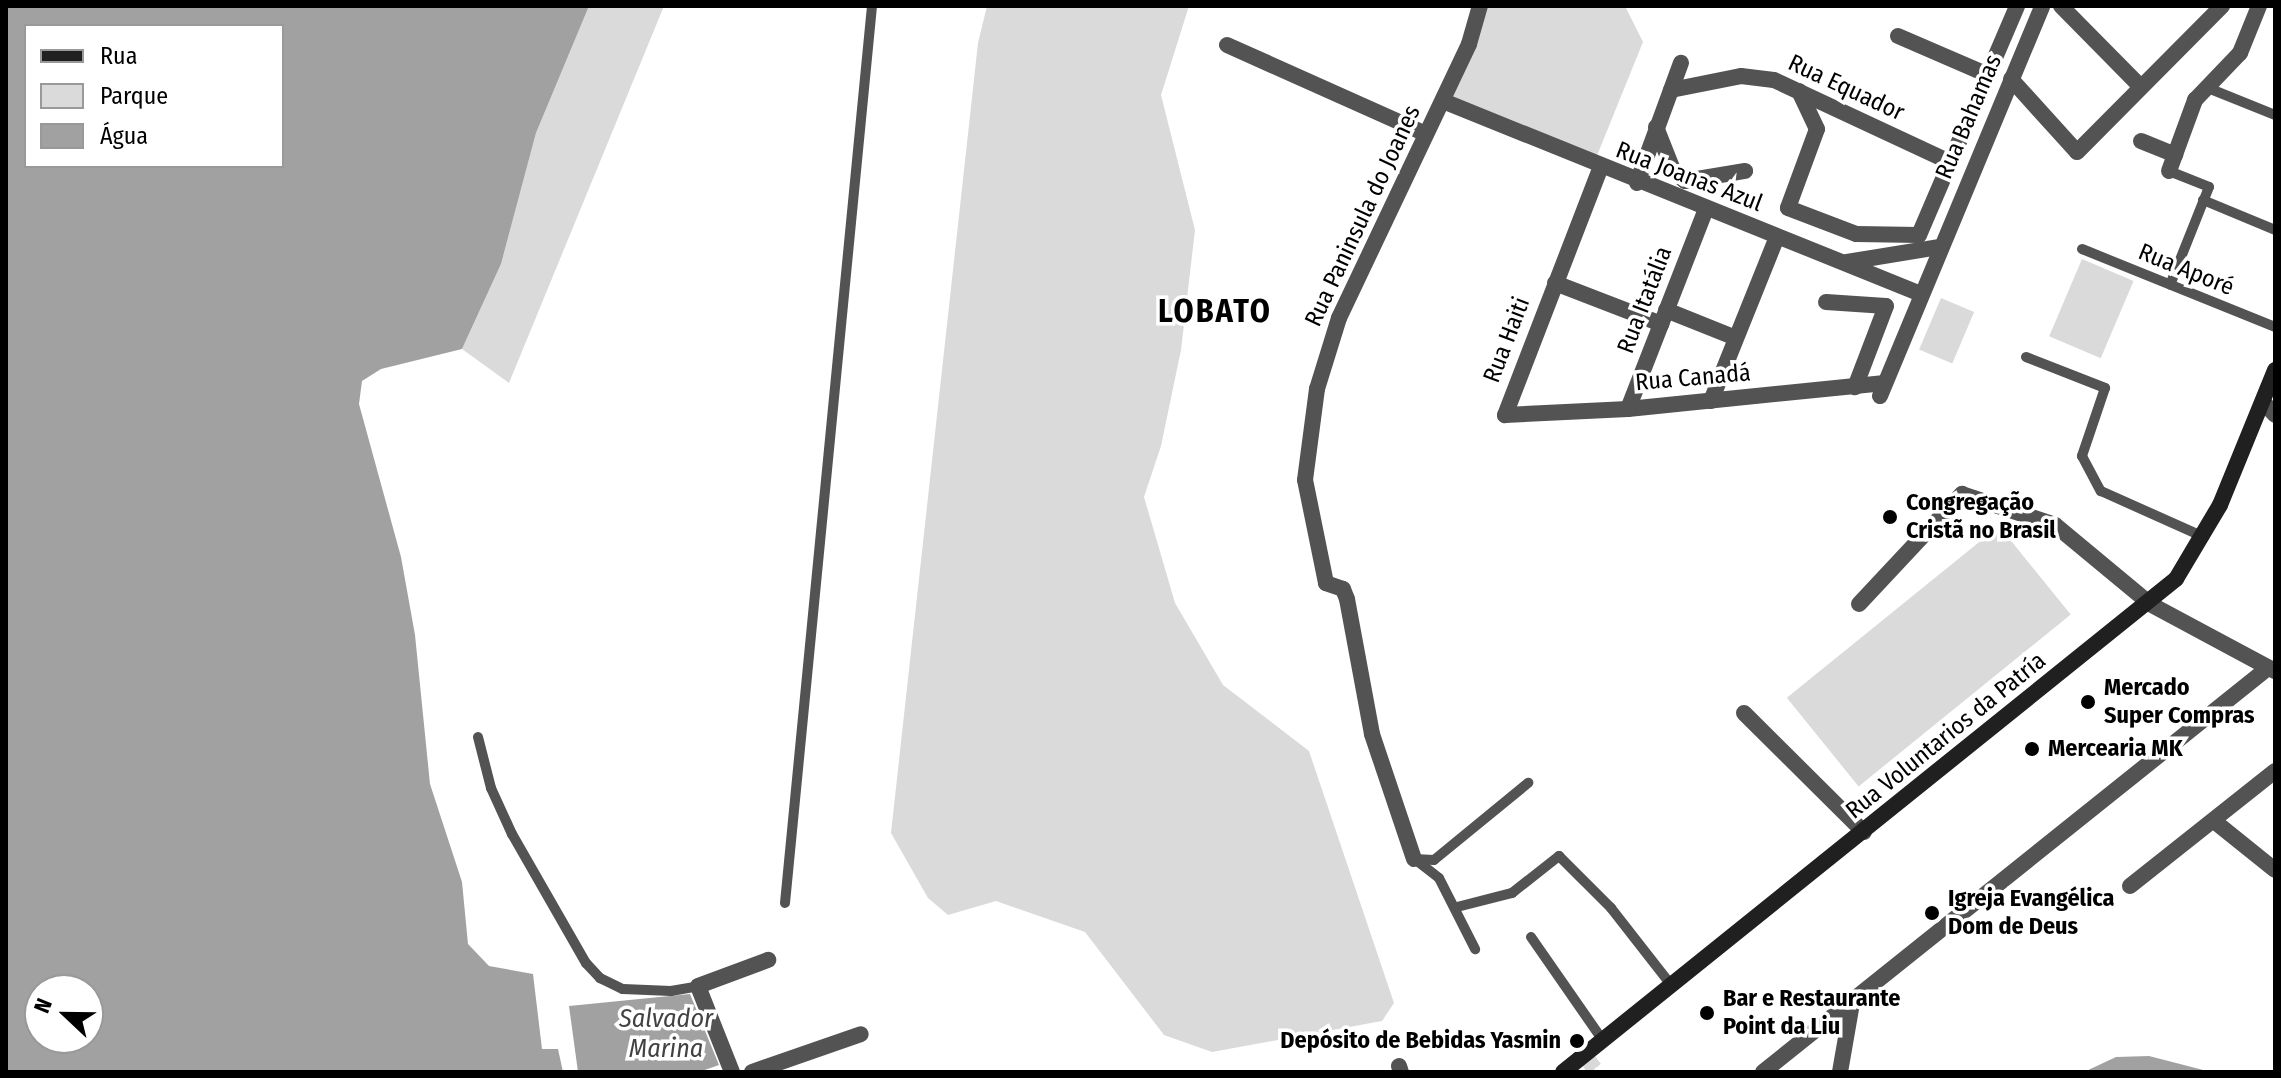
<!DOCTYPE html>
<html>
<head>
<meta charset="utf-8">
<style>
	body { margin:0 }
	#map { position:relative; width:2281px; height:1078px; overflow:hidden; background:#fff; font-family:"Fira Sans Condensed",sans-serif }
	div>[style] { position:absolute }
	.green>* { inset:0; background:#dadada; transform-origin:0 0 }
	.water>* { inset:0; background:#a1a1a1 }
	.street-tunnel>* { height:16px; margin-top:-8px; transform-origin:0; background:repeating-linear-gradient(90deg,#d9d9d9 0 16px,transparent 0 24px) }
	.lane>* { height:10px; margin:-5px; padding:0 5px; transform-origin:5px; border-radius:5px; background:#535353 }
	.street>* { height:16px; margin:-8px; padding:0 8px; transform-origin:8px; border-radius:8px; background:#535353 }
	.secondary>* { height:16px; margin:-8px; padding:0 8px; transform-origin:8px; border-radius:8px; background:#202020 }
	.dots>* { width:22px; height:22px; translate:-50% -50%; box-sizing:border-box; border:4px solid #fff; border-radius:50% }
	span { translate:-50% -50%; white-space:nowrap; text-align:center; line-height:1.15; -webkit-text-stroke:7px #fff; paint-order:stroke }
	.street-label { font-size:24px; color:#000 }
	.poi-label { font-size:24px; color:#000; font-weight:700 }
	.left { translate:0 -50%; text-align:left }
	.right { translate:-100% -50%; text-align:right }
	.water-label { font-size:26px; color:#424242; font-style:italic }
	.district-label { font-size:32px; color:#000; font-weight:700; letter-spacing:2px }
	.frame { position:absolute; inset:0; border:8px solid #000; pointer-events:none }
	.legend { position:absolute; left:24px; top:24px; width:260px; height:144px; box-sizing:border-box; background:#fff; border:2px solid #999; margin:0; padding:10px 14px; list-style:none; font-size:24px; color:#000 }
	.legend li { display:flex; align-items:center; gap:16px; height:40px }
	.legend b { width:40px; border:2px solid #999 }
	.north { position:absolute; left:24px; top:974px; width:80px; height:80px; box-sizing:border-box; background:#fff; border:2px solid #999; border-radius:50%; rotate:292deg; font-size:22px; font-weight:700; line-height:32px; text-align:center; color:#000 }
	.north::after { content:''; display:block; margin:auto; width:28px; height:36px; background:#000; clip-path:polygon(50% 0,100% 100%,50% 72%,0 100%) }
</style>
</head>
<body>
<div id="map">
	<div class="green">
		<div style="clip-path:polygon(589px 6px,664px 6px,509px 383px,462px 349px,501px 264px,536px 133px)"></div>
		<div style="clip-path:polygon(987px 6px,1189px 6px,1161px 95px,1195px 230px,1181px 350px,1161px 446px,1144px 497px,1175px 603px,1223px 685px,1309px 751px,1394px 1003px,1382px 1021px,1212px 1052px,1164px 1035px,1085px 932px,996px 901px,948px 915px,928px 898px,891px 833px,978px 43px)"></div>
		<div style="clip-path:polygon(1482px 6px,1625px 6px,1643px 42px,1596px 158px,1446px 96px)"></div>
		<div style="left:2082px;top:259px;width:56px;height:84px;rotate:23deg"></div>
		<div style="left:1941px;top:298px;width:36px;height:56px;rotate:23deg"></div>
		<div style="left:1999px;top:526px;width:114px;height:273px;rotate:51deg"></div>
	</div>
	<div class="water">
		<div style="clip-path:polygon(evenodd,6px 6px,589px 6px,536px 133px,501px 264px,462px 349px,381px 369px,362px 381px,359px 404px,401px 557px,415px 635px,430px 784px,462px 882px,468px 944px,489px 966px,533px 974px,542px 1049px,558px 1049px,563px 1072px,6px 1072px,6px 6px,26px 26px,282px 26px,282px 166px,26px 166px,26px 26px,6px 6px,40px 990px,88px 990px,88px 1038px,40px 1038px,40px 990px)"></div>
		<div style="clip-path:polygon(690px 994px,719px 1065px,699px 1072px,578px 1072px,569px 1006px)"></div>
		<div style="clip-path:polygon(2149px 1056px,2211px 1072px,2084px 1072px,2116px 1057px)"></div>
	</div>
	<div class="street-tunnel">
		<div style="left:1585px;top:1056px;width:20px;rotate:53deg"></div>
	</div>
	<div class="lane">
		<div style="left:2208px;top:88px;width:72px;rotate:21.9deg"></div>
		<div style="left:2169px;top:171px;width:43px;rotate:21.8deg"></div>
		<div style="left:2209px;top:187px;width:105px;rotate:111.7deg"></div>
		<div style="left:2203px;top:200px;width:78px;rotate:22.6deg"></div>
		<div style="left:2082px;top:249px;width:208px;rotate:22deg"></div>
		<div style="left:2026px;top:357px;width:85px;rotate:21.4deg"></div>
		<div style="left:2105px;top:388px;width:72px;rotate:108.7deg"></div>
		<div style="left:2082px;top:456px;width:40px;rotate:62deg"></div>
		<div style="left:2101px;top:491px;width:113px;rotate:24.1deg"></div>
		<div style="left:478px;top:737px;width:53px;rotate:75.7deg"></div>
		<div style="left:491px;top:788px;width:51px;rotate:65.5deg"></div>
		<div style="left:512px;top:834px;width:149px;rotate:60.2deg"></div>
		<div style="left:586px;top:963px;width:21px;rotate:47deg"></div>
		<div style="left:600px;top:978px;width:25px;rotate:26deg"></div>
		<div style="left:623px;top:989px;width:48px;rotate:2.4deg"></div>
		<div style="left:671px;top:991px;width:27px;rotate:-10deg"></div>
		<div style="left:1414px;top:859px;width:20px;rotate:3deg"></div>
		<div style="left:1434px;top:860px;width:122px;rotate:-39.3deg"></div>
		<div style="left:1416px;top:860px;width:29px;rotate:38deg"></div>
		<div style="left:1439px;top:878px;width:80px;rotate:63.1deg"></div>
		<div style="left:785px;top:903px;width:901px;rotate:-84.46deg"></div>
		<div style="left:1457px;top:907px;width:57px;rotate:-14.3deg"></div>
		<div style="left:1512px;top:893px;width:60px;rotate:-38.2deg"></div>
		<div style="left:1559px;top:856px;width:74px;rotate:45deg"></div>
		<div style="left:1611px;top:908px;width:99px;rotate:52deg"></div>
		<div style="left:1531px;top:937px;width:128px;rotate:55.2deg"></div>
	</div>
	<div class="street">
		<div style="left:2061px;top:6px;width:114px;rotate:45.4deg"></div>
		<div style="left:1898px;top:36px;width:98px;rotate:23.4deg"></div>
		<div style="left:1227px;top:45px;width:218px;rotate:24.1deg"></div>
		<div style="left:2011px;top:79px;width:98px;rotate:47.9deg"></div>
		<div style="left:2077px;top:152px;width:206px;rotate:-45.2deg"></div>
		<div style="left:1671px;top:90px;width:71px;rotate:-11.3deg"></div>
		<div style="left:1741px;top:76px;width:33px;rotate:7deg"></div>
		<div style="left:1774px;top:80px;width:194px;rotate:25deg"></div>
		<div style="left:1799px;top:91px;width:42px;rotate:64.7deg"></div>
		<div style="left:1817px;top:129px;width:84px;rotate:110.2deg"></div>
		<div style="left:1788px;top:208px;width:73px;rotate:20.9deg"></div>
		<div style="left:1856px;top:234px;width:63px;rotate:0.9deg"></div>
		<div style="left:1919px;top:235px;width:249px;rotate:-66.8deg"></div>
		<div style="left:1443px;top:101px;width:515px;rotate:21.99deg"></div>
		<div style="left:1656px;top:127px;width:46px;rotate:68.4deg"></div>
		<div style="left:1673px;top:170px;width:16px;rotate:43deg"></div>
		<div style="left:1685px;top:181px;width:61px;rotate:-9.5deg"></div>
		<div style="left:2141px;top:141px;width:37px;rotate:22deg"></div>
		<div style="left:1600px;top:169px;width:264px;rotate:111.1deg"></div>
		<div style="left:1505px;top:415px;width:123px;rotate:-2.8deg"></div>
		<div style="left:1628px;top:409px;width:258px;rotate:-5.8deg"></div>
		<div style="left:2169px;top:171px;width:76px;rotate:-69.9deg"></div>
		<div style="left:2195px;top:100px;width:65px;rotate:-46.2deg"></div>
		<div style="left:2240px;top:53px;width:51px;rotate:-68deg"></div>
		<div style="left:1637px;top:183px;width:128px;rotate:-69.9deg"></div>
		<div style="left:1847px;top:262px;width:94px;rotate:-9.2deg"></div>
		<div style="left:1555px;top:283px;width:114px;rotate:21.1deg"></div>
		<div style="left:1826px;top:302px;width:60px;rotate:3.8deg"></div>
		<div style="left:1886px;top:306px;width:87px;rotate:110.9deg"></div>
		<div style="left:1666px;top:310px;width:75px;rotate:21.8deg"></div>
		<div style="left:1880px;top:396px;width:422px;rotate:-67.4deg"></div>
		<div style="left:1711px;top:401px;width:177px;rotate:-68.1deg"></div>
		<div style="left:2263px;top:402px;width:18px;rotate:47deg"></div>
		<div style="left:1628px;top:409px;width:215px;rotate:-68.7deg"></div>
		<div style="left:1859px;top:604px;width:151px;rotate:-46.9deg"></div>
		<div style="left:1962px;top:494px;width:98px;rotate:18.4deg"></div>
		<div style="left:2055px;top:525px;width:124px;rotate:39.7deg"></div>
		<div style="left:2150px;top:604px;width:142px;rotate:28.2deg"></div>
		<div style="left:1744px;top:713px;width:169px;rotate:44.8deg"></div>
		<div style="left:2214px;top:821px;width:78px;rotate:38.8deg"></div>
		<div style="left:1414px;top:859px;width:132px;rotate:-108.6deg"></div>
		<div style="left:1372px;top:734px;width:137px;rotate:-100.5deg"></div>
		<div style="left:1347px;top:599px;width:11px;rotate:-112deg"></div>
		<div style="left:1343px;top:589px;width:18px;rotate:-161deg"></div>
		<div style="left:1326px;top:583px;width:105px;rotate:-101.5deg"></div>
		<div style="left:1305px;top:480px;width:92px;rotate:-82.5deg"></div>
		<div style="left:1317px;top:389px;width:74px;rotate:-72.8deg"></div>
		<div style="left:1339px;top:318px;width:303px;rotate:-64.6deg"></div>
		<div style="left:1469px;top:44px;width:40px;rotate:-74deg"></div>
		<div style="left:2130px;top:886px;width:185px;rotate:-38.4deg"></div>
		<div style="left:1399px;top:1066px;width:6px;rotate:72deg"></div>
		<div style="left:732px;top:1072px;width:92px;rotate:-111.6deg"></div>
		<div style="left:698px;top:986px;width:75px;rotate:-20.4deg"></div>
		<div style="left:752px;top:1072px;width:115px;rotate:-19.2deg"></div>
		<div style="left:1763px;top:1072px;width:647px;rotate:-38.66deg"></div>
		<div style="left:1840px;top:1072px;width:70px;rotate:-80.1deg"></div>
	</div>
	<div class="secondary">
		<div style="left:1563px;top:1072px;width:787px;rotate:-38.81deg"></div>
		<div style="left:2176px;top:579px;width:86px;rotate:-59.3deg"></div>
		<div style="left:2220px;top:505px;width:146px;rotate:-67.8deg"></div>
	</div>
	<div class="dots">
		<div style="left:1890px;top:517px;background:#000"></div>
		<div style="left:2088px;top:702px;background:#000"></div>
		<div style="left:2032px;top:749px;background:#000"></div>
		<div style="left:1932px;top:913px;background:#000"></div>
		<div style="left:1707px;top:1013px;background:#000"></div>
		<div style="left:1577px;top:1041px;background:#000"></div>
	</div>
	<div class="street-label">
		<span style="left:1846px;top:88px;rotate:25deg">Rua Equador</span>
		<span style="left:1969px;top:117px;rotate:-67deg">Rua Bahamas</span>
		<span style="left:1689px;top:177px;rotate:21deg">Rua Joanas Azul</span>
		<span style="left:1363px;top:216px;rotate:-65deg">Rua Paninsula do Joanes</span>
		<span style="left:2186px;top:270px;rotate:22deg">Rua Aporé</span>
		<span style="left:1645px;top:300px;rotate:-69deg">Rua Itatália</span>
		<span style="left:1507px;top:340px;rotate:-69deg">Rua Haiti</span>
		<span style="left:1693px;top:378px;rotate:-5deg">Rua Canadá</span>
		<span style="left:1946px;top:736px;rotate:-39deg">Rua Voluntarios da Patría</span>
	</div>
	<div class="poi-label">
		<span class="left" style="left:1906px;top:517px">Congregação<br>Cristã no Brasil</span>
		<span class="left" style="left:2104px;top:702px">Mercado<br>Super Compras</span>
		<span class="left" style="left:2048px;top:749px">Mercearia MK</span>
		<span class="left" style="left:1948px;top:913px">Igreja Evangélica<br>Dom de Deus</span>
		<span class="left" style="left:1723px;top:1013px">Bar e Restaurante<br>Point da Liu</span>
		<span class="right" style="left:1561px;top:1041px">Depósito de Bebidas Yasmin</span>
	</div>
	<div class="water-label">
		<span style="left:666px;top:1034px">Salvador<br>Marina</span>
	</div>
	<div class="district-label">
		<span style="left:1215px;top:311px">LOBATO</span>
	</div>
	<div class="frame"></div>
	<ul class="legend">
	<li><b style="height:10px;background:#202020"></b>Rua</li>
	<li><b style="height:22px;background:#dadada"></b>Parque</li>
	<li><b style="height:22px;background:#a1a1a1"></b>Água</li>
	</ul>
	<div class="north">N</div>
</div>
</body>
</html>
